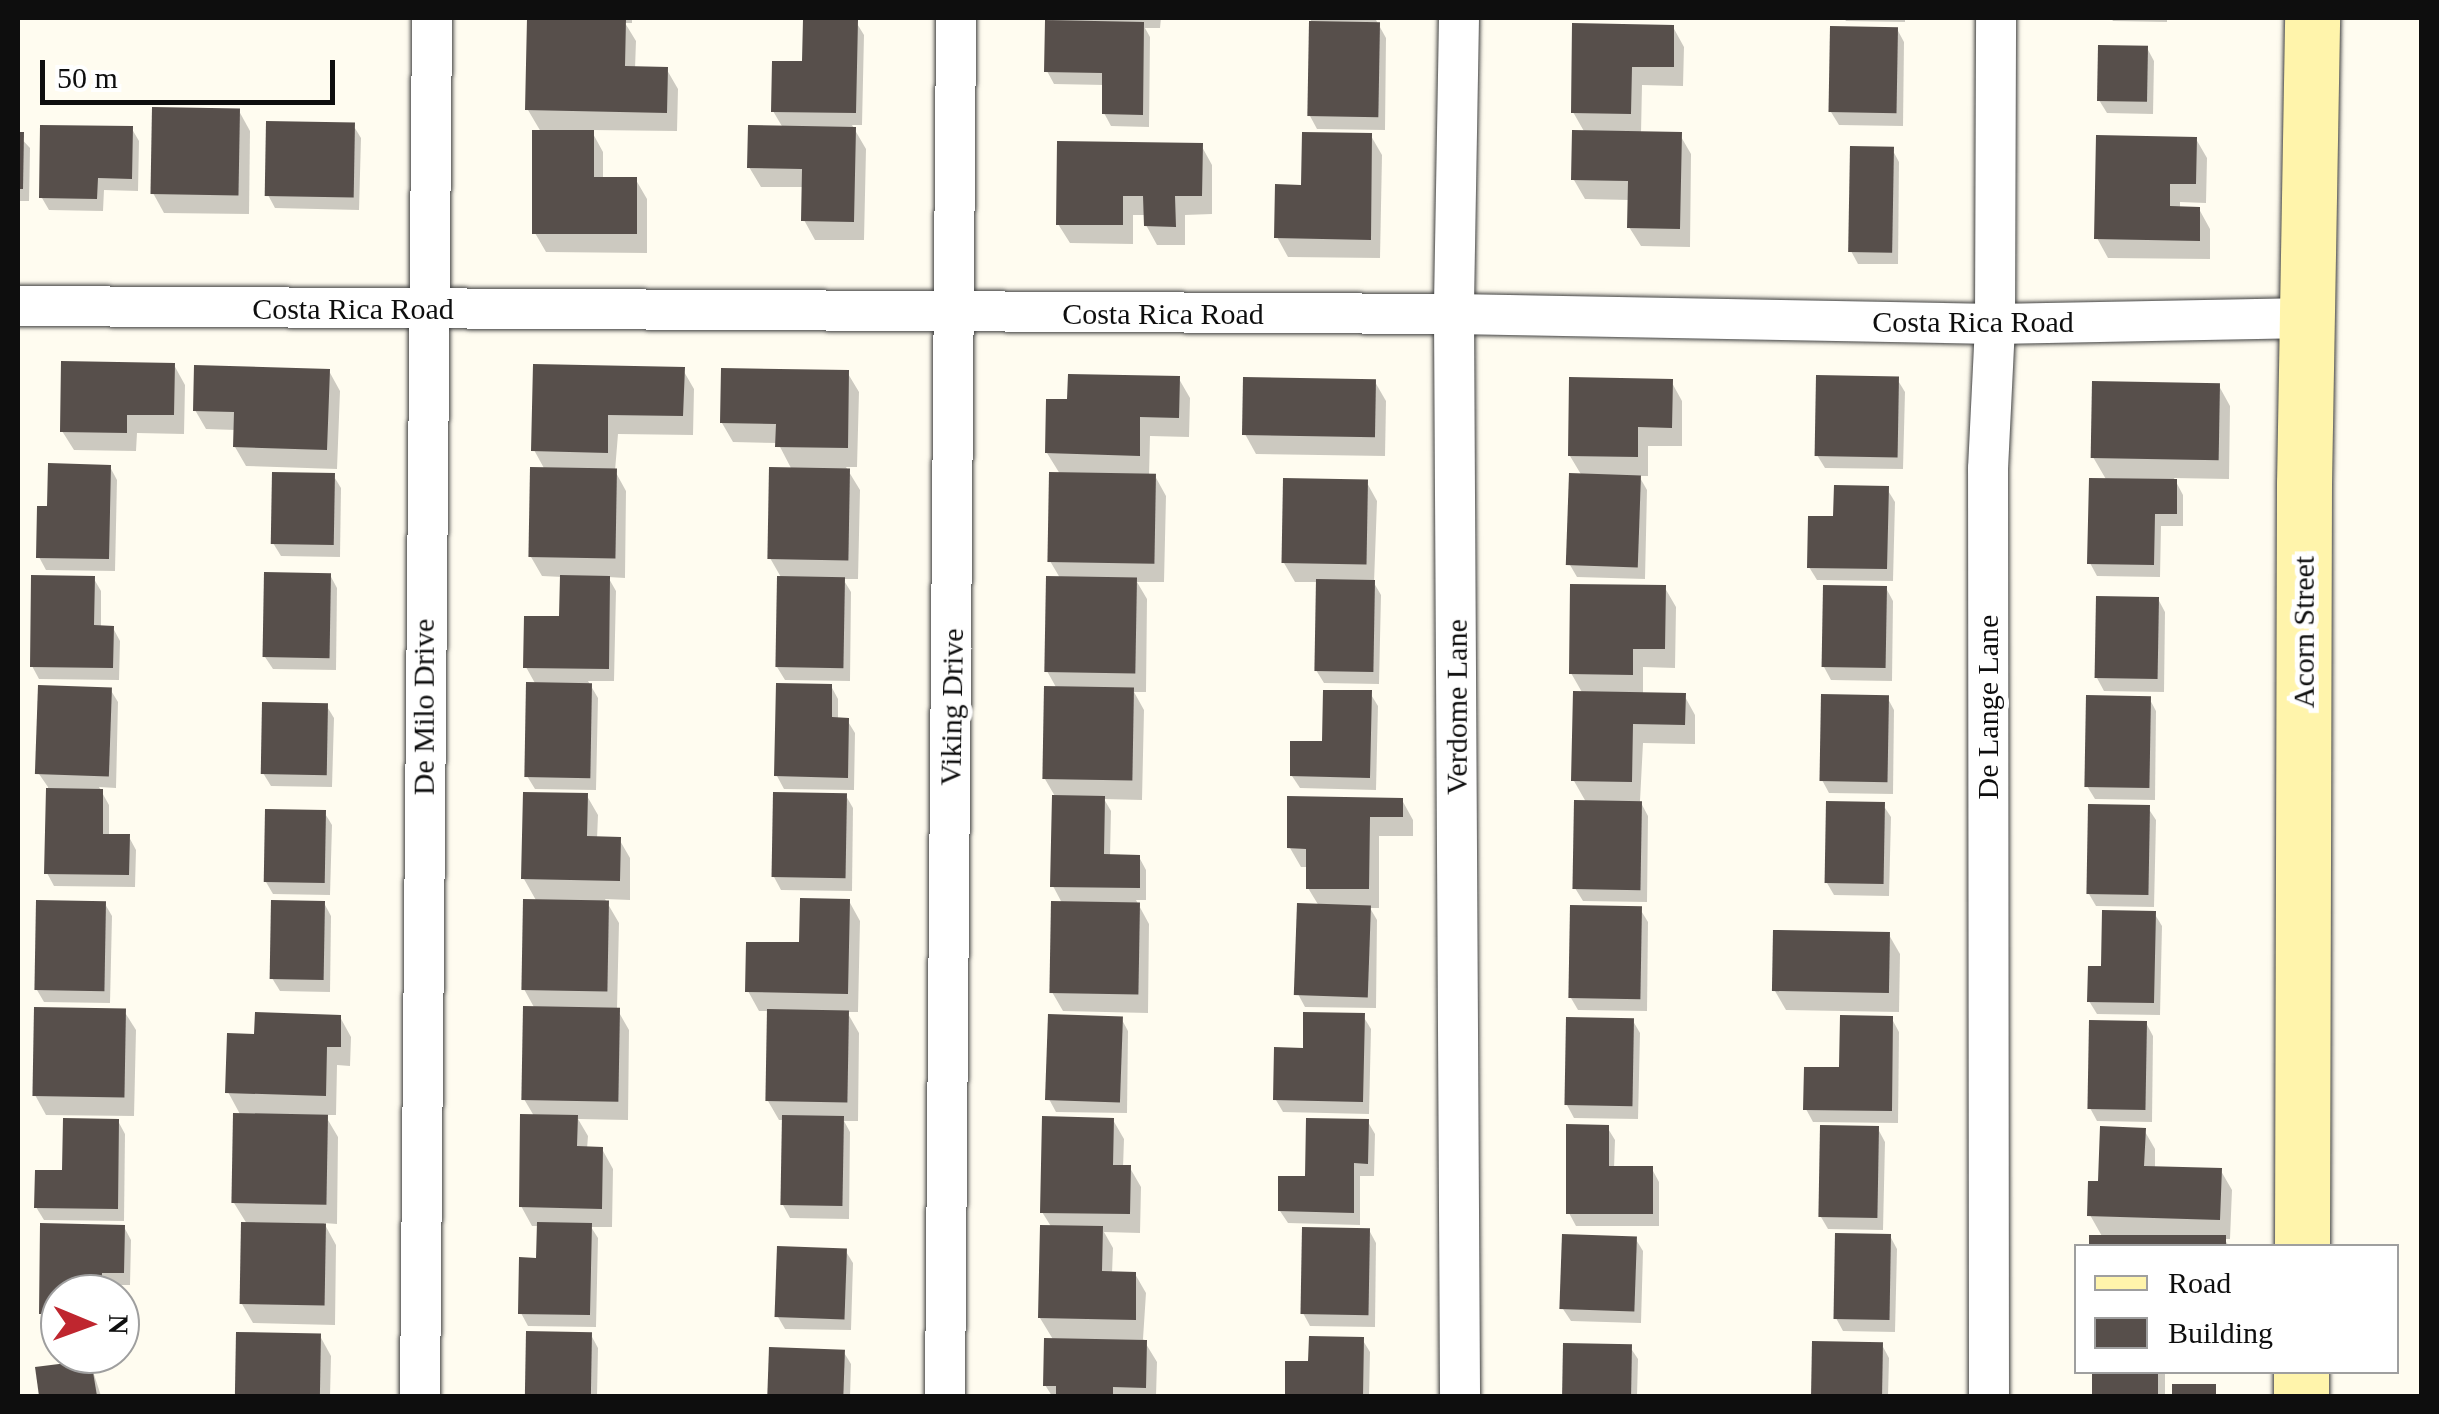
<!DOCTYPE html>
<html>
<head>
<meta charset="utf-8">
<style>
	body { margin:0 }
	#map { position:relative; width:2439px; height:1414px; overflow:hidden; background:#fffcf0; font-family:"Times New Roman",serif }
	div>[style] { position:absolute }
	.shadow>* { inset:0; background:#0003; transform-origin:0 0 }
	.building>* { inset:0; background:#574f4b; transform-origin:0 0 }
	.roads { filter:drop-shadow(0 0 2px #414141) drop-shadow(0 0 2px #414141) }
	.street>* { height:40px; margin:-20px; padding:0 20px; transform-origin:20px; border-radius:20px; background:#fff }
	.secondary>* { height:55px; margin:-27.5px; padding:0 27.5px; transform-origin:27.5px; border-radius:27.5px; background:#fff4ab }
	span { translate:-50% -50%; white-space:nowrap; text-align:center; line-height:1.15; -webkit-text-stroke:10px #fff; paint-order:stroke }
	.street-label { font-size:30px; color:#0e0e0e }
	.frame { position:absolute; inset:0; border:20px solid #0e0e0e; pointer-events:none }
	.legend { position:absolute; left:2074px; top:1244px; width:325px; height:130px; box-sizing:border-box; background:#fff; border:2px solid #9f9f9f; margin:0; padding:12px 18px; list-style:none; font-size:30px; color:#0e0e0e }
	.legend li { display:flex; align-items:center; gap:20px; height:50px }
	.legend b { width:50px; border:2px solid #9f9f9f }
	.north { position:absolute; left:40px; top:1274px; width:100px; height:100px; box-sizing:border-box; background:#fff; border:2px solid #9f9f9f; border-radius:50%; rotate:91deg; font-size:28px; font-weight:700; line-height:40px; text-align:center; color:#0e0e0e }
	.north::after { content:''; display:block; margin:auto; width:35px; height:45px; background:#bf262f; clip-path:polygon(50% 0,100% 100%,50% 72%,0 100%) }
	.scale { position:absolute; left:40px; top:60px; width:295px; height:45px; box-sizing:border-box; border:5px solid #0e0e0e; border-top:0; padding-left:12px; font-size:30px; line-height:35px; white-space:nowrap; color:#0e0e0e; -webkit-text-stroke:8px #fff; paint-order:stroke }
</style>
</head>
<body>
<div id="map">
	<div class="shadow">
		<div style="clip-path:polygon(561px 18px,632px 18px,632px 23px,625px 23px,636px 41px,635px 69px,667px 70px,678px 89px,677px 131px,591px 130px,603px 152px,603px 180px,636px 180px,647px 199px,647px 253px,546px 252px,535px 233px,541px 132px,528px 110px)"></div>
		<div style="clip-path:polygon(1052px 18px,1161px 18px,1160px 28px,1145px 28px,1150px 37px,1149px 127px,1111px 126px,1104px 113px,1105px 85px,1054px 84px,1047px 71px)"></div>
		<div style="clip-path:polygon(1307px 18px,1382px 18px,1376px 20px,1386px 38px,1385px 130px,1317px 129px,1310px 116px,1311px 19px)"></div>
		<div style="clip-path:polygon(1582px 18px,1658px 18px,1658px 20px)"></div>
		<div style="clip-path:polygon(1844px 18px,1905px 18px,1905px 22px,1846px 21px)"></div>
		<div style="clip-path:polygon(2111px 18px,2167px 18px,2167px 22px,2113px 21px)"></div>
		<div style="clip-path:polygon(856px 22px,864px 35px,862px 125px,852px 125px,866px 149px,864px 240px,815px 240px,804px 220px,804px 187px,761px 187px,749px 167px,783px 128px,773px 111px,804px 64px)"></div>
		<div style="clip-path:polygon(1673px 27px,1684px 47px,1683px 86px,1642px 85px,1641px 134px,1680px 135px,1691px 154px,1690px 247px,1641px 246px,1629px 227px,1630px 200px,1585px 199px,1574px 180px,1585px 133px,1573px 112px)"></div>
		<div style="clip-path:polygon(1897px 29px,1904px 42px,1903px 126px,1839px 125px,1831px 112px)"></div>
		<div style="clip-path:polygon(2147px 48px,2154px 61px,2153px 114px,2107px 113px,2099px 100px)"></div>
		<div style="clip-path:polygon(239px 111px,250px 131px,249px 214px,164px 213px,153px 193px)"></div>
		<div style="clip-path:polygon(353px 125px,361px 138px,359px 210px,275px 208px,268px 195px)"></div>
		<div style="clip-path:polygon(132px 129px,139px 141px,138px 191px,104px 190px,103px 211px,49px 210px,42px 198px)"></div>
		<div style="clip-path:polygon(18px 135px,30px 148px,29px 201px,18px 201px)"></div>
		<div style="clip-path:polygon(1371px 136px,1382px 155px,1380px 258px,1288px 257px,1277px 237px,1304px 187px)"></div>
		<div style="clip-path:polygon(2196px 139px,2207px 158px,2206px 203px,2180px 202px,2180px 209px,2199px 209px,2210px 229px,2210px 259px,2108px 258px,2097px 238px)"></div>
		<div style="clip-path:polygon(1201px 145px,1212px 165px,1212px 214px,1185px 215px,1185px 245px,1157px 245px,1146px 225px,1146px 215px,1133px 215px,1133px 244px,1070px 243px,1058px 224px)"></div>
		<div style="clip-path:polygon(1892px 149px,1899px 162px,1898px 264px,1858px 264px,1851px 251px)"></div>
		<div style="clip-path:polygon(174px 365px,185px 385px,184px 434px,137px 433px,136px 451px,74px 450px,62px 431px)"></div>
		<div style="clip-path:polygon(683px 370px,694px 389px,693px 435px,618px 434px,615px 471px,626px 491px,625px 578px,608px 577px,616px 591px,614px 681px,588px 681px,598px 698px,596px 790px,535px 789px,527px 776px,536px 685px,526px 667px,561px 619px,562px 577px,542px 576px,531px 557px,545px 470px,534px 450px)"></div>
		<div style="clip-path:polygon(329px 371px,340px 391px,337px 469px,246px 466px,235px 447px,236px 430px,206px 429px,195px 410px)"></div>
		<div style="clip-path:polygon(847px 372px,859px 392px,857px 467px,846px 467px,860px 490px,858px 579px,843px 579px,851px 592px,850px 681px,785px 680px,777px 667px,782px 579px,770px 558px,792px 470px,778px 443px,733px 442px,722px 423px)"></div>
		<div style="clip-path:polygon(1179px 379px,1190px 398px,1189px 437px,1150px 436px,1149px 476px,1155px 476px,1166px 496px,1164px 582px,1137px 582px,1147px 599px,1146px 692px,1134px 692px,1144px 710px,1142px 800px,1104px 799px,1111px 811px,1110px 857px,1139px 857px,1146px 870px,1146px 900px,1136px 900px,1149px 924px,1148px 1013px,1063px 1011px,1052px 992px,1062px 903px,1053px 886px,1056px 798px,1045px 779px,1057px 689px,1047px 671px,1060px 578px,1050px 561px,1060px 474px,1047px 453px,1070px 402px)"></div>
		<div style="clip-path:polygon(1897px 379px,1905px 392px,1903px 469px,1825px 468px,1817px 455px)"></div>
		<div style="clip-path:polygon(1671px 381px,1682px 401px,1682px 446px,1648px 446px,1648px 476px,1639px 476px,1647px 490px,1645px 579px,1577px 577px,1570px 565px,1582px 476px,1570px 456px)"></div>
		<div style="clip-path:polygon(1375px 382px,1386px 401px,1385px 456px,1256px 454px,1245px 434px)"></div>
		<div style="clip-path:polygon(2219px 386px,2230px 406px,2229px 479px,2174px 478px,2183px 495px,2183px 526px,2161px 526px,2160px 577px,2097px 576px,2090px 563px,2107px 481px,2093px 457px)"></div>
		<div style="clip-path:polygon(110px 467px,117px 480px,115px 571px,46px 570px,39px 557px,50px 509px)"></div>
		<div style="clip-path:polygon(333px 475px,341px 488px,340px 557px,281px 556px,273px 543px)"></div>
		<div style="clip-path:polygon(1366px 481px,1377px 501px,1374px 583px,1381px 595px,1379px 684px,1324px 683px,1316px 670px,1318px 582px,1295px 582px,1284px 563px)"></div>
		<div style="clip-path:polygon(1887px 489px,1895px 502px,1893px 581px,1817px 580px,1809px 567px,1836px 519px)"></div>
		<div style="clip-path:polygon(330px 575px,337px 588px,336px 670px,273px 669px,265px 657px)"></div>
		<div style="clip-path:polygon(94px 579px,101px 591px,101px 628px,113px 628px,120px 641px,119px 680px,39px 679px,32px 666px)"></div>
		<div style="clip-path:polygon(1665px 588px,1676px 607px,1675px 668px,1643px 667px,1643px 695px,1684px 695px,1695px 715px,1695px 744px,1643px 743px,1640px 801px,1648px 816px,1647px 902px,1583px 901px,1575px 888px,1586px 802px,1574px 781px,1583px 694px,1571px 673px)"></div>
		<div style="clip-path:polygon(1886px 588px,1893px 601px,1892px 681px,1831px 680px,1824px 667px)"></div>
		<div style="clip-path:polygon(2158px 599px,2165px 612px,2164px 692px,2104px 691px,2097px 678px)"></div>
		<div style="clip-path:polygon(831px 686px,838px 699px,838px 720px,847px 720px,855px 733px,854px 790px,784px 789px,777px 776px)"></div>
		<div style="clip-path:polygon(110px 689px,118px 702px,116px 788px,99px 787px,109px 805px,109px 836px,129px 837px,136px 850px,135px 887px,54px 886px,47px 873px,48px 787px,39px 774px)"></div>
		<div style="clip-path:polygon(1370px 693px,1378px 706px,1376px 790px,1300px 788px,1292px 776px)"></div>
		<div style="clip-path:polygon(1887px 697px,1894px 710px,1893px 794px,1829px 793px,1822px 780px)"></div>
		<div style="clip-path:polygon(2149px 698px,2156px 711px,2155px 800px,2095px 799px,2087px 786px)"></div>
		<div style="clip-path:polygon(326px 705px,334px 718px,332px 787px,271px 786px,263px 773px)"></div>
		<div style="clip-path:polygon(587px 796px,598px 815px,597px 839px,619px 839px,630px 858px,630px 900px,605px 899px,619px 923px,617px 1009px,629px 1030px,628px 1120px,578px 1119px,588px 1136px,587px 1149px,602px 1149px,613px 1169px,612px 1227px,591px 1227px,598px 1238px,596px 1327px,528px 1326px,521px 1313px,538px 1260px,539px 1226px,532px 1226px,521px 1206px,534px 1116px,524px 1099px,535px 1009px,524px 989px,537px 902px,524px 879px)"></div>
		<div style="clip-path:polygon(846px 796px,853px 808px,852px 891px,781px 890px,774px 877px)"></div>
		<div style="clip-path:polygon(1402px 800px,1413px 820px,1413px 836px,1379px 836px,1379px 908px,1370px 908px,1377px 920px,1376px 1008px,1305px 1007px,1298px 994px,1319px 906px,1308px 888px,1308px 867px,1301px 867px,1290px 848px)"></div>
		<div style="clip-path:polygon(1883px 805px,1891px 817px,1889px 896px,1834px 895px,1827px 883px)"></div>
		<div style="clip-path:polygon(2148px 808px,2156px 820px,2154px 907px,2096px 906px,2089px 894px)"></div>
		<div style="clip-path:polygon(324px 812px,332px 825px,330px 895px,273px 894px,266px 882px)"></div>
		<div style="clip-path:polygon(849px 901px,860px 921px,858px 1012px,847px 1012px,859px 1033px,858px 1121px,844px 1121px,850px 1132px,849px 1219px,790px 1218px,783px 1205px,785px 1120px,779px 1120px,768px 1101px,769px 1011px,759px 1011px,748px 991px)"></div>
		<div style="clip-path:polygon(324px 903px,331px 916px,330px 992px,280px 991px,272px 978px)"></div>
		<div style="clip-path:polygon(105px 904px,112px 916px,110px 1003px,44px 1002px,37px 990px)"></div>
		<div style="clip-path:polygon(1640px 909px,1648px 922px,1647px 1011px,1578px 1010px,1571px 998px)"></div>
		<div style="clip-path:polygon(2154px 913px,2162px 926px,2160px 1015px,2097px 1014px,2089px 1001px,2104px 968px)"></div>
		<div style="clip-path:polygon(1889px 935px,1900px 954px,1899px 1012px,1786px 1010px,1775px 991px)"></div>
		<div style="clip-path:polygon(124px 1011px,136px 1030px,134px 1116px,46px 1115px,35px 1095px)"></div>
		<div style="clip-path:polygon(1363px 1016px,1371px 1029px,1369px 1114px,1283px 1112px,1276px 1100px,1305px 1050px)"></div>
		<div style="clip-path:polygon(340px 1017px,351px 1037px,350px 1066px,337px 1065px,336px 1115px,325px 1115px,338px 1137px,337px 1224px,324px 1223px,336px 1245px,335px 1325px,253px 1323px,242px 1304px,247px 1224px,234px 1203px,241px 1116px,228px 1092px,257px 1037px)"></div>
		<div style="clip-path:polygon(1121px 1018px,1128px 1031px,1127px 1113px,1056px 1112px,1049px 1099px)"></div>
		<div style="clip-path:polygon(1892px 1019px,1899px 1032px,1898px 1123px,1813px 1122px,1806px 1109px)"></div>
		<div style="clip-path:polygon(1633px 1021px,1640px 1033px,1638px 1119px,1574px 1118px,1567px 1105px)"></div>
		<div style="clip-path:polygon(2146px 1023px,2153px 1036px,2152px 1122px,2097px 1121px,2090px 1108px)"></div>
		<div style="clip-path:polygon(1113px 1120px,1124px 1139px,1123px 1168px,1130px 1168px,1141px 1187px,1140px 1233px,1104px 1232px,1113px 1248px,1112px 1274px,1135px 1274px,1146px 1293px,1143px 1339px,1157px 1362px,1156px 1396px,1052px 1396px,1045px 1385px,1054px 1341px,1040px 1318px,1052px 1228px,1042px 1212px)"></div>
		<div style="clip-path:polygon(118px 1121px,125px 1134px,124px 1221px,44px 1220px,36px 1207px)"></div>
		<div style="clip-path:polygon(1368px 1122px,1375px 1134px,1374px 1176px,1360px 1176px,1360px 1225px,1288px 1223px,1280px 1211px)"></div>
		<div style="clip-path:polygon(1607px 1127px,1615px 1140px,1614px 1169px,1652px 1169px,1659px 1182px,1659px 1226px,1576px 1226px,1569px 1213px)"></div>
		<div style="clip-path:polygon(1878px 1129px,1885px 1142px,1883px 1230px,1828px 1229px,1821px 1217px)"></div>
		<div style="clip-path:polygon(2144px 1130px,2155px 1149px,2155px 1169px,2221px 1171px,2232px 1190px,2230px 1239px,2224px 1239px,2229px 1246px,2091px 1246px,2091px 1238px,2103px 1238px,2090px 1215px,2101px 1184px)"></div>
		<div style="clip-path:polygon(124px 1227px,131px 1240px,130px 1285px,108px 1285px,107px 1294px,60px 1294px,60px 1326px,48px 1326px,41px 1313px)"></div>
		<div style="clip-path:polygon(1369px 1230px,1376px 1243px,1375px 1327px,1310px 1326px,1303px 1313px)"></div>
		<div style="clip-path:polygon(1890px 1236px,1897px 1249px,1895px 1332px,1843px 1331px,1836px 1318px)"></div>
		<div style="clip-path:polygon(1635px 1238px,1643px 1251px,1641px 1323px,1571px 1321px,1563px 1309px)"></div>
		<div style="clip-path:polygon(845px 1250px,853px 1263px,851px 1330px,785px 1329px,778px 1317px)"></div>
		<div style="clip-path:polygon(528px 1334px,591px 1335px,598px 1348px,597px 1396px,527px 1396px)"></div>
		<div style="clip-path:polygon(238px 1335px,320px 1336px,331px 1356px,330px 1396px,237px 1396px)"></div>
		<div style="clip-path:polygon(1362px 1339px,1370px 1352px,1369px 1396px,1287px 1396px,1288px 1364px,1311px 1364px)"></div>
		<div style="clip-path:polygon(1814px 1344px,1882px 1345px,1889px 1358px,1888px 1396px,1813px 1396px)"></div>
		<div style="clip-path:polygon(1565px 1346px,1630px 1347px,1638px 1359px,1637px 1396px,1564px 1396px)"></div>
		<div style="clip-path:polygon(771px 1350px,843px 1351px,851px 1364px,850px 1396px,771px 1396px)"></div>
		<div style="clip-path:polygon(90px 1362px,101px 1396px,42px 1396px,38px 1369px)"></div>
		<div style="left:2094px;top:1372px;width:71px;height:24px"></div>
	</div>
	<div class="building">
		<div style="clip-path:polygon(527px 18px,626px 19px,625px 66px,668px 67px,667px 113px,525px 110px)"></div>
		<div style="clip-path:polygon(803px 19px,858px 20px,856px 113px,771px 112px,772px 61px,802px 61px)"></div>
		<div style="clip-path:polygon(1045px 20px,1144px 22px,1143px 115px,1102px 114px,1102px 73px,1044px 72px)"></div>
		<div style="left:1309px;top:21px;width:71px;height:95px;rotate:1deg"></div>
		<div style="clip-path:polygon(1572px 23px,1674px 25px,1674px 67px,1632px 67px,1631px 114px,1571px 113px)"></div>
		<div style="left:1830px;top:26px;width:68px;height:86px;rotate:1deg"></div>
		<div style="left:2098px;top:45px;width:50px;height:56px;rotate:1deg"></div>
		<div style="left:152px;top:107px;width:88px;height:87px;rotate:1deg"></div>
		<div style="left:266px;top:121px;width:89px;height:75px;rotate:1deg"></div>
		<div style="clip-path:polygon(40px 125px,133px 126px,132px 179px,98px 178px,97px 199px,39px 198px)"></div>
		<div style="clip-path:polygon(748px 125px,856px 127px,854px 222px,801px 221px,802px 169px,747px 168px)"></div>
		<div style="clip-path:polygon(532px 130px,594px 130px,594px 177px,637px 177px,637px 234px,532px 234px)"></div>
		<div style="clip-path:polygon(1572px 130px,1682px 132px,1680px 229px,1627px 228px,1628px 181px,1571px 180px)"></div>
		<div style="clip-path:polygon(18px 132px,24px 132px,23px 189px,18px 189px)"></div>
		<div style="clip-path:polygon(1302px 132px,1372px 133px,1371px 240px,1274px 238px,1275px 184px,1301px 185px)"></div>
		<div style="clip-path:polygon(2096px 135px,2197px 137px,2196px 184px,2170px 184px,2170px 206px,2200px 207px,2200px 241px,2094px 239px)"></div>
		<div style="clip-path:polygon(1057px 141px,1203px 143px,1202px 196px,1175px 196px,1176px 227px,1144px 226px,1143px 196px,1123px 196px,1123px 225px,1056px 225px)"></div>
		<div style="left:1850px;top:146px;width:44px;height:106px;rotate:1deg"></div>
		<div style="clip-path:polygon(61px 361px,175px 363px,174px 415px,127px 415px,127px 433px,60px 432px)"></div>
		<div style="clip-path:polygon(533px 364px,685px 367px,683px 416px,608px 415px,608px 453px,531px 451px)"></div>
		<div style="clip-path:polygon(194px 365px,330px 369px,327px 450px,233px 447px,234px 412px,193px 411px)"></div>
		<div style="clip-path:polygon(721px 368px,849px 370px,848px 448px,775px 447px,776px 424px,720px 423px)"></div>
		<div style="clip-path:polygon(1068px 374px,1180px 376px,1179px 418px,1140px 417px,1140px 456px,1045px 453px,1046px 399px,1067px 399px)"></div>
		<div style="left:1816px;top:375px;width:83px;height:81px;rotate:1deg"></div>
		<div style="left:1243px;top:377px;width:133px;height:58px;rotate:1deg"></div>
		<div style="clip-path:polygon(1569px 377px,1673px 379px,1672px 428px,1638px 427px,1638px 457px,1568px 456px)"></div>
		<div style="left:2092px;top:381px;width:128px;height:77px;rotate:1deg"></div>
		<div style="clip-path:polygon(48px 463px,111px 465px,109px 559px,36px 558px,37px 506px,47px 506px)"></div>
		<div style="left:530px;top:467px;width:87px;height:90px;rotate:1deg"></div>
		<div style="left:769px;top:467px;width:81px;height:92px;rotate:1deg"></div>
		<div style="left:272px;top:472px;width:63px;height:72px;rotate:1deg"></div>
		<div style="left:1049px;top:472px;width:107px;height:90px;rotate:1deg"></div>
		<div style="left:1569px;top:473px;width:72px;height:92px;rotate:2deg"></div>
		<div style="left:1283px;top:478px;width:85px;height:85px;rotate:1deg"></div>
		<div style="clip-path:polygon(2089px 478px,2177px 479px,2177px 514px,2155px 514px,2154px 565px,2087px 564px)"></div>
		<div style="clip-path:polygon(1834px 485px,1889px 486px,1887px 569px,1807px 568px,1808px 516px,1833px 516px)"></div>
		<div style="left:264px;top:572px;width:67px;height:85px;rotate:1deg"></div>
		<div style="clip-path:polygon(31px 575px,95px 576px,94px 625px,114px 626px,113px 668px,30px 667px)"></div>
		<div style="clip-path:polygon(560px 575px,610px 576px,609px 669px,523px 668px,524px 616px,559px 616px)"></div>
		<div style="left:777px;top:576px;width:68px;height:91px;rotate:1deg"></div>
		<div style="left:1046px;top:576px;width:91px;height:96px;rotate:1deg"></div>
		<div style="left:1316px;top:579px;width:59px;height:92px;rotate:1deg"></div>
		<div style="clip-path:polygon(1570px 584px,1666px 585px,1665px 649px,1633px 649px,1633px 675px,1569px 674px)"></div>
		<div style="left:1823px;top:585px;width:64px;height:82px;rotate:1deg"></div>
		<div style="left:2096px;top:596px;width:63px;height:82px;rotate:1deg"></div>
		<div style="left:526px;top:682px;width:66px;height:95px;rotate:1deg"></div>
		<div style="clip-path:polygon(776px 683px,832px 684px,832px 717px,849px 718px,848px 778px,774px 776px)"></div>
		<div style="left:38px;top:685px;width:74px;height:89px;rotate:2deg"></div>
		<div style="left:1044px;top:686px;width:90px;height:93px;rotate:1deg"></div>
		<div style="clip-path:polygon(1323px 690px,1372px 690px,1370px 778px,1290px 776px,1290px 741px,1322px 741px)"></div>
		<div style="clip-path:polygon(1573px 691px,1686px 693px,1685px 725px,1633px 724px,1632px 782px,1571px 781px)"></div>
		<div style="left:1821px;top:694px;width:68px;height:87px;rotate:1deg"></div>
		<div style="left:2086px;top:695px;width:65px;height:92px;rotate:1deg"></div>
		<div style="left:262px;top:702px;width:66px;height:72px;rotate:1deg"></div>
		<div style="clip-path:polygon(46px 788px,103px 789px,103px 834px,130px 834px,129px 875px,44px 874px)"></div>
		<div style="clip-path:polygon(523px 792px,588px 793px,587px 836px,621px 837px,620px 881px,521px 879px)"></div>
		<div style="left:773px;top:792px;width:74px;height:85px;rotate:1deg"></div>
		<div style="clip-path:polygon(1052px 795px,1105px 796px,1104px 854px,1140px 855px,1140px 888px,1050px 887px)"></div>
		<div style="clip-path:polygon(1287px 796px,1403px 798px,1403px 817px,1370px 817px,1369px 889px,1306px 889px,1306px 849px,1287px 848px)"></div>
		<div style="left:1574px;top:800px;width:68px;height:89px;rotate:1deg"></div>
		<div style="left:1826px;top:801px;width:59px;height:82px;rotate:1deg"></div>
		<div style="left:2088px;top:804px;width:62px;height:90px;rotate:1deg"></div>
		<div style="left:265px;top:809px;width:61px;height:73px;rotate:1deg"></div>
		<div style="clip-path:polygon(800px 898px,850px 899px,848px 994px,745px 992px,746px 942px,799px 942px)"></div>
		<div style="left:523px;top:899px;width:86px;height:91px;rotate:1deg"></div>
		<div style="left:36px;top:900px;width:70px;height:90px;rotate:1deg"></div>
		<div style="left:271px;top:900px;width:54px;height:79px;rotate:1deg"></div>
		<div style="left:1051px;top:901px;width:89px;height:92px;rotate:1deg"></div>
		<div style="left:1297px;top:903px;width:74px;height:92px;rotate:2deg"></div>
		<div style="left:1570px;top:905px;width:72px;height:93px;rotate:1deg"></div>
		<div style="clip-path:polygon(2102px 910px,2156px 911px,2154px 1003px,2087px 1002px,2088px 966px,2101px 966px)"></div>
		<div style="left:1773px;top:930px;width:117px;height:61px;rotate:1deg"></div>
		<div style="left:523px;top:1006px;width:97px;height:94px;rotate:1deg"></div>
		<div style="left:34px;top:1007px;width:92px;height:89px;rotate:1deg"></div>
		<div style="left:767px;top:1009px;width:82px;height:92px;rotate:1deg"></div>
		<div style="clip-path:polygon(255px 1012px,341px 1015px,341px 1047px,327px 1047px,326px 1096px,225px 1093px,227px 1033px,254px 1034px)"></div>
		<div style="clip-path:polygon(1303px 1012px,1365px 1013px,1363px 1102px,1273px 1100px,1274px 1047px,1303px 1048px)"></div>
		<div style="left:1048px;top:1014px;width:75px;height:86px;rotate:2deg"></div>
		<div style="clip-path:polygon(1840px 1015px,1893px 1016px,1892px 1111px,1803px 1110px,1804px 1067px,1839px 1067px)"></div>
		<div style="left:1566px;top:1017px;width:68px;height:88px;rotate:1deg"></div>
		<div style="left:2089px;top:1020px;width:58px;height:89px;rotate:1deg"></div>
		<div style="left:233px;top:1113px;width:95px;height:90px;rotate:1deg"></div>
		<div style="clip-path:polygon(520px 1114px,578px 1115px,577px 1146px,603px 1147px,602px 1209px,519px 1207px)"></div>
		<div style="left:782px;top:1115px;width:62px;height:90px;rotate:1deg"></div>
		<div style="clip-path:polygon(1042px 1116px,1114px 1118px,1113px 1165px,1131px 1165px,1130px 1214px,1040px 1213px)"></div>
		<div style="clip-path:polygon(63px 1118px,119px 1119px,118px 1209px,34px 1208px,35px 1170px,62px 1170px)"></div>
		<div style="clip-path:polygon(1306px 1118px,1369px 1119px,1368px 1164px,1354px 1163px,1354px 1213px,1278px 1211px,1278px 1176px,1305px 1176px)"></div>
		<div style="clip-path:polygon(1566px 1124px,1609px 1125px,1609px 1166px,1653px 1166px,1653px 1214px,1566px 1214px)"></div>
		<div style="left:1820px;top:1125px;width:59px;height:92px;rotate:1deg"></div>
		<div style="clip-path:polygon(2100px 1126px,2146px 1128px,2144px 1166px,2222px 1168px,2220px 1220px,2087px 1216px,2088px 1181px,2098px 1181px)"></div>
		<div style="left:241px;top:1222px;width:85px;height:82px;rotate:1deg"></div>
		<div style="clip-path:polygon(537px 1222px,592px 1223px,590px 1315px,518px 1314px,519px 1257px,536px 1258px)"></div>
		<div style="clip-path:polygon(40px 1223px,125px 1225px,124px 1273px,102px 1273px,101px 1294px,60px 1294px,60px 1314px,39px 1314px)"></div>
		<div style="clip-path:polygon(1040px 1225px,1103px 1226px,1102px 1271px,1136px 1272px,1136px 1320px,1038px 1318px)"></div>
		<div style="left:1302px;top:1227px;width:68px;height:87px;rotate:1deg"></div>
		<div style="left:1835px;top:1233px;width:56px;height:86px;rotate:1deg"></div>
		<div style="left:1562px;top:1234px;width:75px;height:75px;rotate:2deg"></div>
		<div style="left:2089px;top:1235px;width:137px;height:11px"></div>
		<div style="left:777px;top:1246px;width:70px;height:71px;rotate:2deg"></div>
		<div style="left:526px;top:1331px;width:66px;height:65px;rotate:1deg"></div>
		<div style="left:236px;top:1332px;width:85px;height:64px;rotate:1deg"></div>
		<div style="clip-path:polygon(1309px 1336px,1364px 1337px,1363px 1396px,1285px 1396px,1285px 1361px,1308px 1361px)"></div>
		<div style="clip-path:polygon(1044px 1338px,1147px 1340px,1146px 1388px,1113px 1387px,1113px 1396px,1056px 1396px,1056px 1386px,1043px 1386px)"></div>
		<div style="left:1812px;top:1341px;width:71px;height:55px;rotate:1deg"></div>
		<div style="left:1563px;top:1343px;width:69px;height:53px;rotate:1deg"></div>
		<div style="left:769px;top:1347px;width:76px;height:49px;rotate:2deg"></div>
		<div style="clip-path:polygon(91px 1360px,97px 1396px,39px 1396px,35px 1367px)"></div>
		<div style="left:2092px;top:1372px;width:66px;height:24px"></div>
		<div style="left:2172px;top:1384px;width:44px;height:12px"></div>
	</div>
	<div class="roads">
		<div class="street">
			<div style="left:1459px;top:18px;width:296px;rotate:91deg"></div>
			<div style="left:1454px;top:314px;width:1082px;rotate:89.68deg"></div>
			<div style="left:18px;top:306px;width:1436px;rotate:0.32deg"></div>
			<div style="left:1454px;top:314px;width:541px;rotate:1.06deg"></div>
			<div style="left:1995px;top:324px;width:314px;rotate:-1.1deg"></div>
			<div style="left:420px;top:1396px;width:1378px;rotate:-89.5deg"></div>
			<div style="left:945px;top:1396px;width:1378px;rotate:-89.54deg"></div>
			<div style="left:1989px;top:1396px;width:927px;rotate:-90.06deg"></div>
			<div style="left:1988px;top:469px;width:145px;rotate:-87.2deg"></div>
			<div style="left:1995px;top:324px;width:306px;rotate:-89.8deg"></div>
		</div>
		<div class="secondary">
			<div style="left:2302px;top:1246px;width:762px;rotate:-89.85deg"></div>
			<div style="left:2304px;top:484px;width:466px;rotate:-89deg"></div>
			<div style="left:2301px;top:1396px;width:24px;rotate:-90deg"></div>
		</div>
	</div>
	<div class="street-label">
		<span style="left:353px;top:309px">Costa Rica Road</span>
		<span style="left:1163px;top:314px">Costa Rica Road</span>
		<span style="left:1973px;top:322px">Costa Rica Road</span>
		<span style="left:2304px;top:632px;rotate:-90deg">Acorn Street</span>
		<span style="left:424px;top:707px;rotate:-90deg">De Milo Drive</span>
		<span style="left:952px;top:707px;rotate:-89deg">Viking Drive</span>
		<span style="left:1457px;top:707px;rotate:-90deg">Verdome Lane</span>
		<span style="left:1988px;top:707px;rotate:-90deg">De Lange Lane</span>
	</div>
	<div class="frame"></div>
	<ul class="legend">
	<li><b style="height:12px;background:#fff4ab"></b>Road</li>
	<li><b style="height:28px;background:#574f4b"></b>Building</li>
	</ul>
	<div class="north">N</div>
	<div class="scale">50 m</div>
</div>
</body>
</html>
